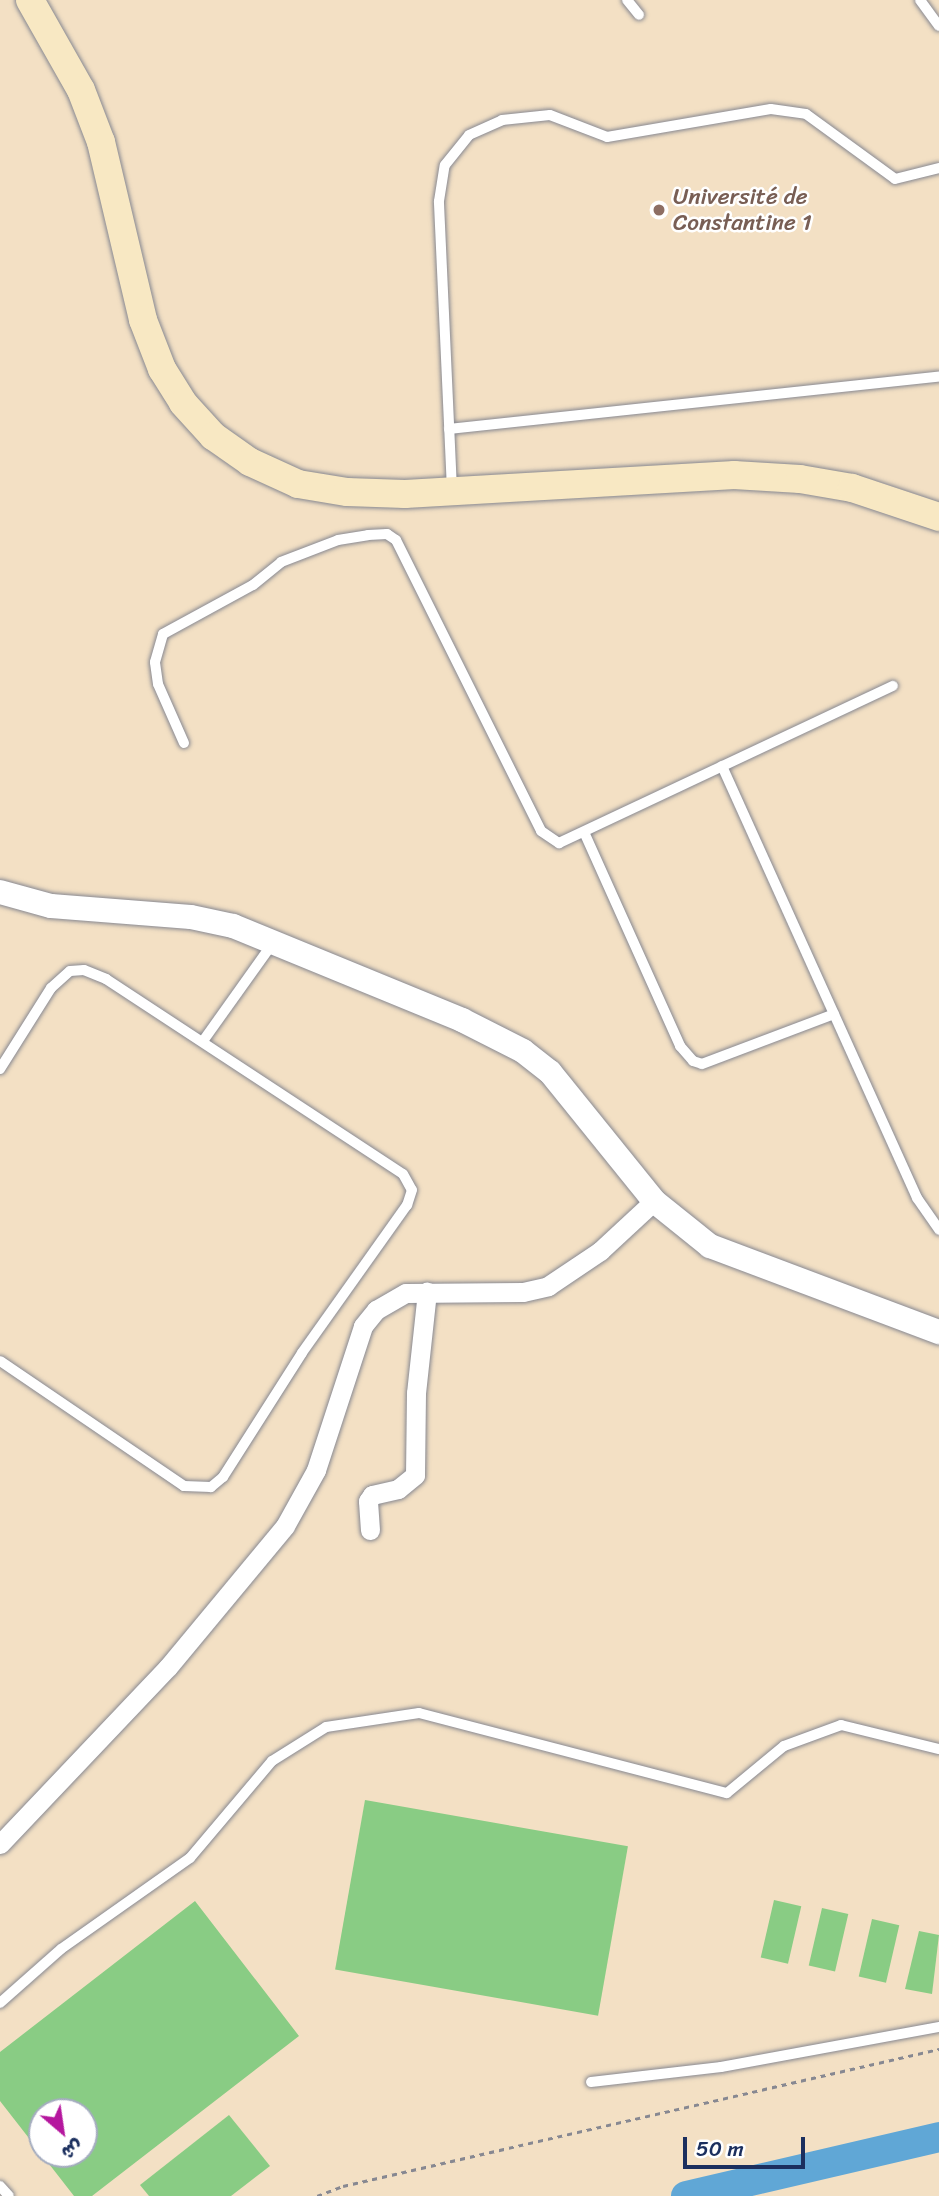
<!DOCTYPE html>
<html>
<head>
<meta charset="utf-8">
<style>
	body { margin:0 }
	#map { position:relative; width:939px; height:2196px; overflow:hidden; background:#f3e0c4; font-family:Sriracha,"Playpen Sans Arabic",sans-serif }
	div>[style] { position:absolute }
	.green>* { inset:0; background:#89cc84; transform-origin:0 0 }
	.river>* { height:30px; margin:-15px; padding:0 15px; transform-origin:15px; border-radius:15px; background:#60a7d6 }
	.path>* { height:2.5px; margin-top:-1.25px; transform-origin:0; background:repeating-linear-gradient(90deg,#878891 0 5px,transparent 0 10px) }
	.roads { filter:drop-shadow(0 0 2px #878891) drop-shadow(0 0 2px #878891) }
	.service>* { height:10px; margin:-5px; padding:0 5px; transform-origin:5px; border-radius:5px; background:#fff }
	.minor>* { height:19px; margin:-9.5px; padding:0 9.5px; transform-origin:9.5px; border-radius:9.5px; background:#fff }
	.tertiary>* { height:24px; margin:-12px; padding:0 12px; transform-origin:12px; border-radius:12px; background:#fff }
	.secondary>* { height:28px; margin:-14px; padding:0 14px; transform-origin:14px; border-radius:14px; background:#f8e8c3 }
	.dots>* { width:19px; height:19px; translate:-50% -50%; box-sizing:border-box; border:4px solid #fff; border-radius:50% }
	span { translate:-50% -50%; white-space:nowrap; text-align:center; line-height:1.15; -webkit-text-stroke:5px #fff; paint-order:stroke }
	.education-label { font-size:23px; color:#785e54 }
	.left { translate:0 -50%; text-align:left }
	.north { position:absolute; left:28px; top:2098px; width:70px; height:70px; box-sizing:border-box; background:#fff; border:2px solid #a4acbf; border-radius:50%; rotate:151deg; font-size:19px; font-weight:700; line-height:28px; text-align:center; color:#1b2f5e }
	.north::after { content:''; display:block; margin:auto; width:24px; height:32px; background:#b5179e; clip-path:polygon(50% 0,100% 100%,50% 72%,0 100%) }
	.scale { position:absolute; left:683px; top:2137px; width:122px; height:32px; box-sizing:border-box; border:4px solid #1b2f5e; border-top:0; padding-left:9px; font-size:21px; line-height:24px; white-space:nowrap; color:#1b2f5e; -webkit-text-stroke:5px #fff; paint-order:stroke }
</style>
</head>
<body>
<div id="map">
	<div class="green">
		<div style="left:365px;top:1800px;width:267px;height:172px;rotate:10deg"></div>
		<div style="left:774px;top:1900px;width:28px;height:59px;rotate:13deg"></div>
		<div style="clip-path:polygon(evenodd,195px 1901px,299px 2036px,92px 2196px,74px 2196px,0 2101px,0 2052px,195px 1901px,42px 2112px,84px 2112px,84px 2154px,42px 2154px,42px 2112px)"></div>
		<div style="left:822px;top:1908px;width:27px;height:59px;rotate:13deg"></div>
		<div style="left:872px;top:1919px;width:28px;height:59px;rotate:13deg"></div>
		<div style="clip-path:polygon(919px 1931px,939px 1935px,932px 1994px,905px 1989px)"></div>
		<div style="clip-path:polygon(229px 2115px,270px 2166px,231px 2196px,149px 2196px,140px 2185px)"></div>
	</div>
	<div class="river">
		<div style="left:686px;top:2196px;width:260px;rotate:-13.1deg"></div>
	</div>
	<div class="path">
		<div style="left:317px;top:2196px;width:28px;rotate:-21deg"></div>
		<div style="left:343px;top:2186px;width:612px;rotate:-12.95deg"></div>
	</div>
	<div class="roads">
		<div class="service">
			<div style="left:627px;top:0;width:19px;rotate:51deg"></div>
			<div style="left:920px;top:0;width:32px;rotate:54deg"></div>
			<div style="left:449px;top:429px;width:493px;rotate:-6.1deg"></div>
			<div style="left:452px;top:490px;width:289px;rotate:-92.6deg"></div>
			<div style="left:439px;top:201px;width:36px;rotate:-81deg"></div>
			<div style="left:445px;top:165px;width:38px;rotate:-51deg"></div>
			<div style="left:469px;top:135px;width:36px;rotate:-24deg"></div>
			<div style="left:502px;top:120px;width:48px;rotate:-5.9deg"></div>
			<div style="left:550px;top:115px;width:61px;rotate:21.1deg"></div>
			<div style="left:607px;top:137px;width:166px;rotate:-9.7deg"></div>
			<div style="left:771px;top:109px;width:35px;rotate:8deg"></div>
			<div style="left:806px;top:114px;width:110px;rotate:36.1deg"></div>
			<div style="left:895px;top:179px;width:45px;rotate:-14deg"></div>
			<div style="left:184px;top:743px;width:64px;rotate:-113.8deg"></div>
			<div style="left:158px;top:684px;width:22px;rotate:-98deg"></div>
			<div style="left:155px;top:662px;width:29px;rotate:-74deg"></div>
			<div style="left:163px;top:634px;width:102px;rotate:-28.6deg"></div>
			<div style="left:253px;top:585px;width:36px;rotate:-39deg"></div>
			<div style="left:281px;top:562px;width:61px;rotate:-21.1deg"></div>
			<div style="left:338px;top:540px;width:30px;rotate:-9deg"></div>
			<div style="left:368px;top:535px;width:19px;rotate:-3deg"></div>
			<div style="left:387px;top:534px;width:11px;rotate:34deg"></div>
			<div style="left:396px;top:540px;width:325px;rotate:63.5deg"></div>
			<div style="left:541px;top:831px;width:22px;rotate:34deg"></div>
			<div style="left:559px;top:843px;width:369px;rotate:-25.2deg"></div>
			<div style="left:722px;top:766px;width:474px;rotate:65.7deg"></div>
			<div style="left:917px;top:1198px;width:39px;rotate:55deg"></div>
			<div style="left:584px;top:832px;width:235px;rotate:65.8deg"></div>
			<div style="left:680px;top:1046px;width:20px;rotate:49deg"></div>
			<div style="left:693px;top:1061px;width:9px;rotate:18deg"></div>
			<div style="left:702px;top:1064px;width:141px;rotate:-20.7deg"></div>
			<div style="left:203px;top:1041px;width:120px;rotate:-54.5deg"></div>
			<div style="left:0;top:1069px;width:96px;rotate:-57.8deg"></div>
			<div style="left:51px;top:988px;width:25px;rotate:-42deg"></div>
			<div style="left:70px;top:971px;width:14px;rotate:-4deg"></div>
			<div style="left:84px;top:970px;width:24px;rotate:22deg"></div>
			<div style="left:106px;top:979px;width:355px;rotate:33.3deg"></div>
			<div style="left:403px;top:1174px;width:18px;rotate:61deg"></div>
			<div style="left:412px;top:1190px;width:16px;rotate:108deg"></div>
			<div style="left:407px;top:1205px;width:181px;rotate:125.4deg"></div>
			<div style="left:302px;top:1353px;width:147px;rotate:122.5deg"></div>
			<div style="left:223px;top:1477px;width:16px;rotate:140deg"></div>
			<div style="left:211px;top:1487px;width:27px;rotate:-178deg"></div>
			<div style="left:184px;top:1486px;width:222px;rotate:-145.8deg"></div>
			<div style="left:0;top:2003px;width:81px;rotate:-41.5deg"></div>
			<div style="left:61px;top:1949px;width:158px;rotate:-35.2deg"></div>
			<div style="left:190px;top:1858px;width:127px;rotate:-49.8deg"></div>
			<div style="left:272px;top:1761px;width:64px;rotate:-32.2deg"></div>
			<div style="left:326px;top:1727px;width:94px;rotate:-8.6deg"></div>
			<div style="left:419px;top:1713px;width:318px;rotate:14.6deg"></div>
			<div style="left:727px;top:1793px;width:74px;rotate:-39.5deg"></div>
			<div style="left:784px;top:1746px;width:61px;rotate:-20.2deg"></div>
			<div style="left:841px;top:1725px;width:101px;rotate:13.8deg"></div>
			<div style="left:591px;top:2082px;width:131px;rotate:-6.6deg"></div>
			<div style="left:721px;top:2067px;width:222px;rotate:-10.4deg"></div>
			<div style="left:0;top:2186px;width:13px;rotate:48deg"></div>
		</div>
		<div class="minor">
			<div style="left:370px;top:1530px;width:29px;rotate:-94deg"></div>
			<div style="left:368px;top:1501px;width:7px;rotate:-56deg"></div>
			<div style="left:372px;top:1495px;width:27px;rotate:-13deg"></div>
			<div style="left:398px;top:1489px;width:22px;rotate:-39deg"></div>
			<div style="left:415px;top:1475px;width:82px;rotate:-89.3deg"></div>
			<div style="left:416px;top:1393px;width:102px;rotate:-83.8deg"></div>
			<div style="left:0;top:1844px;width:244px;rotate:-46.5deg"></div>
			<div style="left:168px;top:1667px;width:183px;rotate:-50.3deg"></div>
			<div style="left:285px;top:1526px;width:64px;rotate:-61deg"></div>
			<div style="left:316px;top:1470px;width:151px;rotate:-71.9deg"></div>
			<div style="left:363px;top:1326px;width:21px;rotate:-51deg"></div>
			<div style="left:376px;top:1310px;width:34px;rotate:-30deg"></div>
			<div style="left:406px;top:1293px;width:117px;rotate:-0.5deg"></div>
			<div style="left:523px;top:1292px;width:26px;rotate:-13deg"></div>
			<div style="left:548px;top:1286px;width:63px;rotate:-33.9deg"></div>
			<div style="left:600px;top:1251px;width:74px;rotate:-42.8deg"></div>
		</div>
		<div class="tertiary">
			<div style="left:0;top:892px;width:53px;rotate:15.4deg"></div>
			<div style="left:51px;top:906px;width:140px;rotate:4.5deg"></div>
			<div style="left:191px;top:917px;width:43px;rotate:12.1deg"></div>
			<div style="left:233px;top:926px;width:248px;rotate:22.3deg"></div>
			<div style="left:462px;top:1020px;width:68px;rotate:26.9deg"></div>
			<div style="left:523px;top:1051px;width:34px;rotate:38deg"></div>
			<div style="left:550px;top:1072px;width:166px;rotate:51.1deg"></div>
			<div style="left:654px;top:1201px;width:72px;rotate:38.8deg"></div>
			<div style="left:710px;top:1246px;width:245px;rotate:20.6deg"></div>
		</div>
		<div class="secondary">
			<div style="left:30px;top:0;width:103px;rotate:60.5deg"></div>
			<div style="left:81px;top:90px;width:56px;rotate:69deg"></div>
			<div style="left:101px;top:142px;width:183px;rotate:76.7deg"></div>
			<div style="left:143px;top:320px;width:53px;rotate:68.8deg"></div>
			<div style="left:162px;top:369px;width:40px;rotate:58deg"></div>
			<div style="left:183px;top:403px;width:45px;rotate:47.7deg"></div>
			<div style="left:213px;top:436px;width:45px;rotate:35.1deg"></div>
			<div style="left:250px;top:462px;width:53px;rotate:24.6deg"></div>
			<div style="left:298px;top:484px;width:50px;rotate:9.3deg"></div>
			<div style="left:347px;top:492px;width:58px;rotate:2deg"></div>
			<div style="left:405px;top:494px;width:330px;rotate:-3.3deg"></div>
			<div style="left:734px;top:475px;width:66px;rotate:3.5deg"></div>
			<div style="left:800px;top:479px;width:53px;rotate:9.8deg"></div>
			<div style="left:852px;top:488px;width:92px;rotate:18.4deg"></div>
		</div>
	</div>
	<div class="dots">
		<div style="left:659px;top:210px;background:#8d6e63"></div>
	</div>
	<div class="education-label">
		<span class="left" style="left:673px;top:210px">Université de<br>Constantine 1</span>
	</div>
	<div class="north">ش</div>
	<div class="scale">50 m</div>
</div>
</body>
</html>
